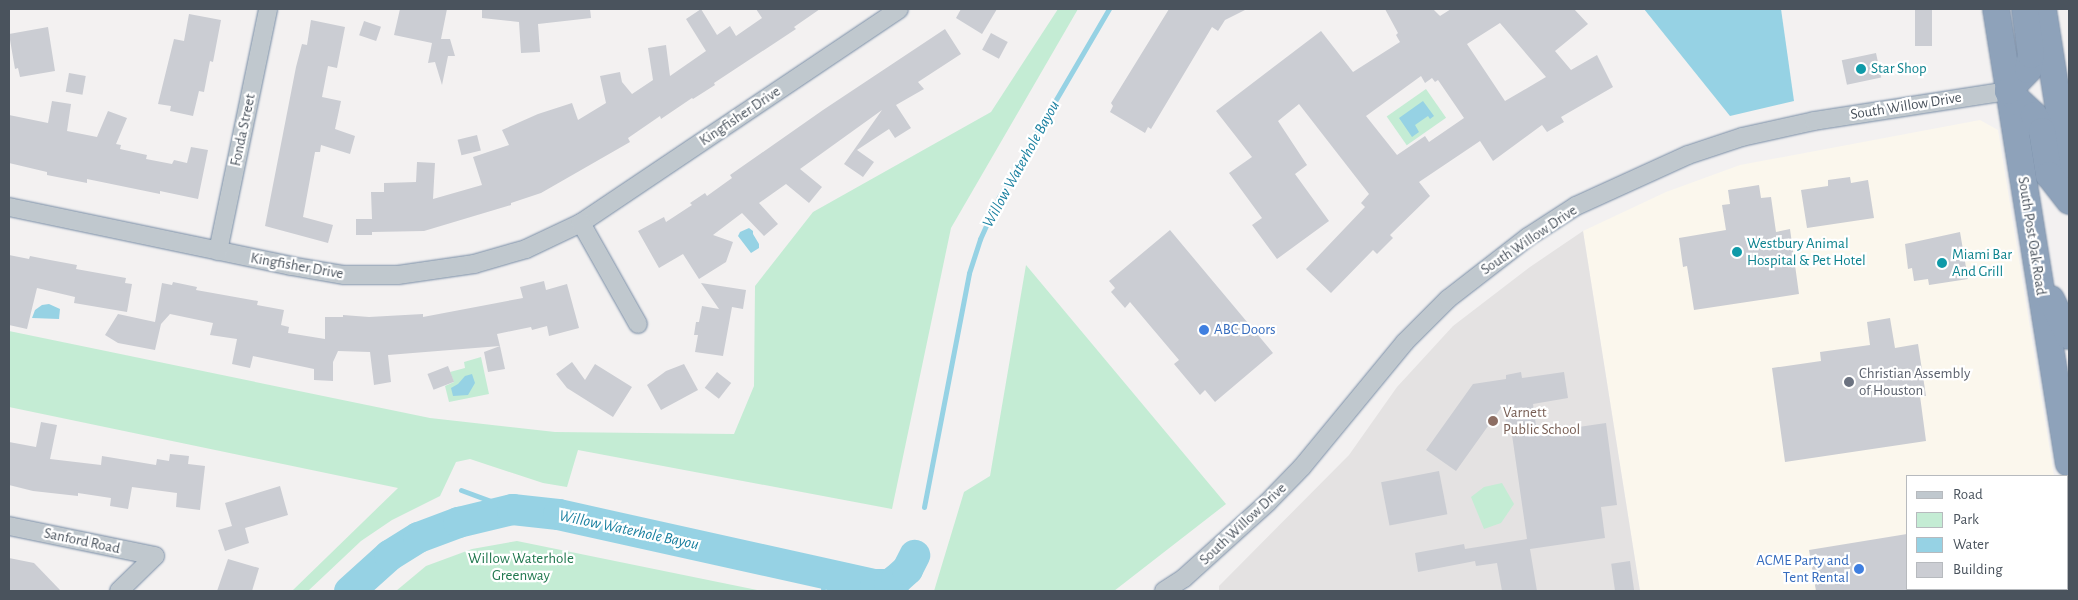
<!DOCTYPE html>
<html>
<head>
<meta charset="utf-8">
<style>
	body { margin:0 }
	#map { position:relative; width:2078px; height:600px; overflow:hidden; background:#f3f1f1; font-family:"Alegreya Sans",sans-serif }
	div>[style] { position:absolute }
	.commercial>* { inset:0; background:#fbf7ed }
	.education>* { inset:0; background:#e4e2e2 }
	.green>* { inset:0; background:#c4ecd4; transform-origin:0 0 }
	.water>* { inset:0; background:#96d2e4 }
	.stream>* { height:5px; margin:-2.5px; padding:0 2.5px; transform-origin:2.5px; border-radius:2.5px; background:#96d2e4 }
	.river>* { height:31px; margin:-15.5px; padding:0 15.5px; transform-origin:15.5px; border-radius:15.5px; background:#96d2e4 }
	.building>* { inset:0; background:#cbcdd3; transform-origin:0 0 }
	.roads { filter:drop-shadow(0 0 1px #798da6) drop-shadow(0 0 1px #798da6) }
	.minor>* { height:18px; margin:-9px; padding:0 9px; transform-origin:9px; border-radius:9px; background:#c0c8ce }
	.highway>* { height:26px; margin:-13px; padding:0 13px; transform-origin:13px; border-radius:13px; background:#8ea2ba }
	.dots>* { width:14px; height:14px; translate:-50% -50%; box-sizing:border-box; border:2px solid #fff; border-radius:50% }
	span { translate:-50% -50%; white-space:nowrap; text-align:center; line-height:1.15; -webkit-text-stroke:4.5px #fff; paint-order:stroke }
	.culture-label { font-size:15px; color:#0d838f }
	.left { translate:0 -50%; text-align:left }
	.street-label { font-size:15px; color:#4a535d }
	.shop-label { font-size:15px; color:#366cbe }
	.right { translate:-100% -50%; text-align:right }
	.worship-label { font-size:15px; color:#5b616d }
	.education-label { font-size:15px; color:#785e54 }
	.park-label { font-size:15px; color:#21784f }
	.water-label { font-size:16px; color:#1a80a0; font-style:italic }
	.frame { position:absolute; inset:0; border:10px solid #4a535d; pointer-events:none }
	.legend { position:absolute; left:1906px; top:475px; width:162px; height:115px; box-sizing:border-box; background:#fff; border:1px solid #b7babe; margin:0; padding:6px 9px; list-style:none; font-size:15px; color:#4a535d }
	.legend li { display:flex; align-items:center; gap:10px; height:25px }
	.legend b { width:25px; border:1px solid #b7babe }
</style>
</head>
<body>
<div id="map">
	<div class="commercial">
		<div style="clip-path:polygon(1980px 120px,1998px 130px,2054px 476px,1907px 476px,1907px 589px,2067px 589px,2067px 556px,2069px 591px,1640px 591px,1583px 231px,1666px 192px,1740px 165px)"></div>
	</div>
	<div class="education">
		<div style="clip-path:polygon(1583px 231px,1640px 591px,1219px 591px,1219px 586px,1349px 455px,1397px 387px,1453px 326px,1530px 267px)"></div>
	</div>
	<div class="green">
		<div style="clip-path:polygon(1058px 9px,1078px 9px,951px 228px,892px 509px,578px 450px,567px 487px,543px 483px,470px 459px,456px 462px,440px 496px,392px 520px,361px 541px,308px 591px,292px 591px,398px 488px,9px 407px,9px 331px,430px 418px,555px 432px,734px 434px,754px 386px,755px 286px,813px 212px,991px 112px)"></div>
		<div style="left:1426px;top:89px;width:35px;height:48px;rotate:55deg"></div>
		<div style="clip-path:polygon(1026px 265px,1226px 504px,1114px 591px,934px 591px,964px 492px,990px 476px)"></div>
		<div style="clip-path:polygon(481px 357px,489px 394px,449px 402px,445px 386px,454px 382px,450px 372px,465px 368px,464px 362px)"></div>
		<div style="clip-path:polygon(1502px 483px,1514px 504px,1501px 523px,1484px 529px,1471px 497px,1484px 487px)"></div>
		<div style="clip-path:polygon(517px 541px,762px 591px,396px 591px,426px 566px,472px 549px)"></div>
	</div>
	<div class="water">
		<div style="clip-path:polygon(1644px 9px,1781px 9px,1794px 101px,1730px 116px)"></div>
		<div style="clip-path:polygon(1423px 101px,1434px 116px,1430px 119px,1428px 116px,1415px 125px,1419px 132px,1412px 137px,1399px 118px)"></div>
		<div style="clip-path:polygon(749px 228px,753px 231px,753px 234px,759px 244px,759px 248px,751px 253px,738px 236px,740px 232px)"></div>
		<div style="clip-path:polygon(49px 304px,60px 309px,59px 319px,32px 318px,35px 310px,42px 305px)"></div>
		<div style="clip-path:polygon(472px 374px,475px 383px,468px 395px,453px 396px,451px 388px,458px 384px,465px 376px)"></div>
	</div>
	<div class="stream">
		<div style="left:461px;top:490px;width:54px;rotate:20.4deg"></div>
		<div style="left:924px;top:507px;width:238px;rotate:-79.1deg"></div>
		<div style="left:969px;top:273px;width:36px;rotate:-72deg"></div>
		<div style="left:980px;top:239px;width:46px;rotate:-65.7deg"></div>
		<div style="left:999px;top:197px;width:218px;rotate:-59.7deg"></div>
		<div style="left:823px;top:588px;width:14px;rotate:-78deg"></div>
	</div>
	<div class="river">
		<div style="left:349px;top:591px;width:54px;rotate:-42deg"></div>
		<div style="left:389px;top:555px;width:34px;rotate:-32deg"></div>
		<div style="left:418px;top:537px;width:43px;rotate:-20.6deg"></div>
		<div style="left:458px;top:522px;width:56px;rotate:-13.5deg"></div>
		<div style="left:512px;top:509px;width:46px;rotate:6.2deg"></div>
		<div style="left:558px;top:514px;width:325px;rotate:12.5deg"></div>
		<div style="left:875px;top:584px;width:14px"></div>
		<div style="left:889px;top:584px;width:9px;rotate:-36deg"></div>
		<div style="left:896px;top:579px;width:15px;rotate:-42deg"></div>
		<div style="left:907px;top:569px;width:16px;rotate:-63deg"></div>
	</div>
	<div class="building">
		<div style="clip-path:polygon(400px 9px,447px 9px,441px 39px,450px 39px,455px 56px,448px 56px,442px 85px,435px 62px,428px 63px,432px 43px,394px 35px)"></div>
		<div style="clip-path:polygon(482px 9px,590px 9px,591px 18px,538px 24px,540px 52px,521px 53px,519px 22px,482px 18px)"></div>
		<div style="clip-path:polygon(701px 9px,717px 35px,730px 26px,736px 36px,762px 18px,756px 9px,820px 9px,794px 27px,796px 29px,714px 83px,715px 85px,693px 99px,692px 98px,661px 119px,660px 116px,628px 138px,630px 142px,541px 193px,511px 203px,511px 205px,424px 231px,372px 232px,372px 235px,356px 235px,356px 219px,372px 219px,371px 192px,384px 192px,384px 183px,416px 182px,417px 162px,435px 163px,433px 199px,482px 185px,473px 157px,509px 145px,502px 130px,538px 114px,572px 103px,578px 120px,606px 103px,600px 76px,620px 72px,622px 82px,632px 94px,653px 80px,648px 48px,666px 45px,670px 76px,706px 51px,686px 19px)"></div>
		<div style="clip-path:polygon(961px 9px,997px 9px,982px 34px,956px 18px)"></div>
		<div style="clip-path:polygon(1169px 9px,1247px 9px,1225px 20px,1218px 31px,1212px 27px,1151px 129px,1148px 127px,1145px 133px,1110px 112px,1113px 106px,1111px 103px)"></div>
		<div style="clip-path:polygon(evenodd,1385px 9px,1433px 9px,1440px 16px,1451px 9px,1574px 9px,1588px 24px,1555px 51px,1571px 70px,1597px 55px,1613px 87px,1561px 117px,1564px 122px,1547px 132px,1542px 125px,1493px 161px,1480px 141px,1419px 182px,1430px 196px,1390px 235px,1393px 238px,1377px 254px,1373px 250px,1331px 293px,1306px 269px,1365px 207px,1361px 203px,1369px 194px,1299px 104px,1278px 121px,1307px 165px,1295px 174px,1329px 221px,1277px 259px,1252px 225px,1262px 218px,1229px 173px,1252px 157px,1216px 111px,1321px 31px,1353px 72px,1400px 42px,1396px 35px,1398px 33px,1385px 9px,1500px 23px,1546px 77px,1505px 101px,1467px 44px,1500px 23px,1385px 9px,1421px 76px,1425px 83px,1432px 78px,1435px 82px,1438px 80px,1464px 118px,1429px 142px,1425px 136px,1397px 155px,1366px 116px,1421px 76px)"></div>
		<div style="left:1915px;top:9px;width:17px;height:37px"></div>
		<div style="clip-path:polygon(189px 14px,221px 20px,213px 62px,210px 61px,204px 92px,199px 91px,193px 116px,170px 111px,171px 106px,158px 104px,174px 39px,184px 41px)"></div>
		<div style="clip-path:polygon(311px 20px,345px 27px,337px 68px,328px 66px,322px 97px,341px 101px,335px 129px,355px 136px,350px 154px,321px 145px,320px 152px,315px 152px,303px 217px,333px 225px,328px 243px,265px 226px,296px 67px,302px 44px,307px 45px)"></div>
		<div style="left:364px;top:21px;width:18px;height:15px;rotate:19deg"></div>
		<div style="clip-path:polygon(48px 27px,55px 71px,20px 77px,18px 68px,15px 69px,9px 34px)"></div>
		<div style="clip-path:polygon(945px 29px,961px 54px,918px 82px,924px 89px,896px 105px,911px 128px,895px 138px,889px 129px,857px 150px,874px 162px,863px 177px,844px 164px,882px 110px,800px 169px,822px 187px,809px 203px,786px 184px,759px 203px,778px 224px,764px 236px,742px 213px,713px 235px,733px 242px,726px 262px,699px 279px,683px 254px,659px 268px,638px 231px,664px 217px,666px 222px,692px 205px,690px 203px,705px 193px,707px 196px,732px 178px,730px 175px,823px 110px)"></div>
		<div style="left:991px;top:33px;width:19px;height:19px;rotate:28deg"></div>
		<div style="left:1876px;top:53px;width:25px;height:35px;rotate:78deg"></div>
		<div style="left:69px;top:73px;width:17px;height:19px;rotate:10deg"></div>
		<div style="clip-path:polygon(52px 101px,71px 104px,67px 131px,97px 137px,108px 111px,127px 118px,116px 144px,121px 145px,120px 149px,147px 155px,146px 159px,172px 164px,174px 160px,187px 163px,191px 147px,208px 150px,198px 199px,160px 191px,160px 194px,87px 179px,87px 183px,47px 175px,47px 172px,9px 163px,9px 115px,48px 123px)"></div>
		<div style="left:477px;top:135px;width:16px;height:20px;rotate:76deg"></div>
		<div style="clip-path:polygon(1850px 177px,1851px 183px,1868px 180px,1874px 218px,1807px 228px,1801px 190px,1828px 186px,1828px 180px)"></div>
		<div style="clip-path:polygon(1759px 185px,1761px 198px,1771px 197px,1776px 232px,1790px 229px,1799px 294px,1694px 310px,1687px 266px,1683px 267px,1679px 238px,1726px 230px,1722px 205px,1730px 204px,1728px 190px)"></div>
		<div style="clip-path:polygon(1170px 230px,1273px 353px,1215px 402px,1205px 390px,1200px 395px,1174px 364px,1179px 360px,1130px 302px,1125px 308px,1111px 292px,1115px 288px,1109px 281px)"></div>
		<div style="clip-path:polygon(1960px 232px,1968px 279px,1929px 285px,1928px 279px,1914px 281px,1912px 268px,1908px 269px,1905px 244px)"></div>
		<div style="clip-path:polygon(9px 255px,29px 259px,30px 256px,50px 260px,77px 265px,76px 269px,126px 278px,125px 283px,132px 284px,127px 312px,74px 303px,75px 297px,37px 288px,27px 329px,9px 325px)"></div>
		<div style="clip-path:polygon(544px 281px,546px 290px,567px 284px,579px 328px,549px 336px,547px 326px,532px 330px,531px 327px,497px 334px,500px 346px,388px 355px,391px 382px,374px 385px,370px 352px,338px 351px,333px 362px,333px 381px,314px 380px,314px 369px,253px 356px,250px 368px,232px 364px,237px 339px,210px 335px,213px 323px,170px 314px,161px 324px,155px 350px,118px 343px,105px 335px,118px 314px,155px 322px,162px 283px,172px 285px,173px 282px,197px 287px,196px 290px,258px 301px,257px 305px,284px 310px,281px 325px,289px 327px,288px 333px,325px 339px,325px 317px,343px 317px,343px 315px,369px 317px,423px 314px,423px 317px,523px 298px,520px 287px)"></div>
		<div style="clip-path:polygon(701px 283px,746px 290px,743px 309px,732px 307px,723px 356px,695px 352px,698px 335px,694px 335px,696px 322px,699px 322px,702px 306px,719px 309px)"></div>
		<div style="clip-path:polygon(1890px 318px,1895px 348px,1918px 344px,1926px 396px,1920px 396px,1926px 441px,1785px 462px,1772px 368px,1821px 361px,1820px 352px,1870px 345px,1867px 322px)"></div>
		<div style="clip-path:polygon(500px 346px,505px 369px,488px 372px,484px 352px)"></div>
		<div style="clip-path:polygon(572px 362px,585px 380px,595px 364px,632px 387px,613px 417px,567px 388px,556px 374px)"></div>
		<div style="clip-path:polygon(684px 364px,698px 390px,661px 410px,647px 385px,666px 371px)"></div>
		<div style="left:448px;top:366px;width:17px;height:22px;rotate:69deg"></div>
		<div style="left:717px;top:372px;width:18px;height:20px;rotate:38deg"></div>
		<div style="clip-path:polygon(1521px 372px,1522px 378px,1564px 372px,1568px 398px,1533px 404px,1537px 433px,1606px 423px,1617px 505px,1601px 507px,1605px 538px,1530px 549px,1537px 591px,1502px 591px,1497px 563px,1476px 566px,1475px 561px,1418px 572px,1415px 553px,1464px 544px,1465px 549px,1527px 539px,1511px 428px,1507px 429px,1503px 405px,1456px 471px,1426px 450px,1473px 384px,1506px 379px,1506px 375px)"></div>
		<div style="clip-path:polygon(41px 422px,57px 425px,50px 459px,101px 465px,102px 456px,156px 465px,157px 459px,169px 461px,170px 454px,189px 456px,188px 464px,205px 466px,200px 510px,176px 507px,177px 493px,132px 487px,128px 509px,110px 506px,111px 498px,78px 493px,78px 496px,33px 491px,9px 485px,9px 442px,36px 447px)"></div>
		<div style="left:1439px;top:471px;width:44px;height:59px;rotate:79deg"></div>
		<div style="clip-path:polygon(280px 486px,288px 515px,245px 528px,249px 543px,225px 551px,218px 530px,232px 526px,225px 503px)"></div>
		<div style="clip-path:polygon(1907px 534px,1907px 591px,1816px 591px,1809px 550px)"></div>
		<div style="clip-path:polygon(9px 558px,34px 563px,61px 591px,9px 591px)"></div>
		<div style="clip-path:polygon(228px 559px,259px 568px,252px 591px,217px 591px)"></div>
		<div style="left:1630px;top:561px;width:30px;height:19px;rotate:82deg"></div>
	</div>
	<div class="roads">
		<div class="minor">
			<div style="left:9px;top:207px;width:288px;rotate:11.8deg"></div>
			<div style="left:291px;top:266px;width:54px;rotate:9.6deg"></div>
			<div style="left:344px;top:275px;width:54px"></div>
			<div style="left:398px;top:275px;width:77px;rotate:-8.2deg"></div>
			<div style="left:474px;top:264px;width:54px;rotate:-16.1deg"></div>
			<div style="left:526px;top:249px;width:61px;rotate:-25.3deg"></div>
			<div style="left:581px;top:223px;width:383px;rotate:-33.9deg"></div>
			<div style="left:581px;top:223px;width:116px;rotate:60.6deg"></div>
			<div style="left:218px;top:251px;width:247px;rotate:-78.3deg"></div>
			<div style="left:9px;top:526px;width:149px;rotate:11.6deg"></div>
			<div style="left:119px;top:591px;width:50px;rotate:-44.2deg"></div>
			<div style="left:1164px;top:591px;width:24px;rotate:-33deg"></div>
			<div style="left:1184px;top:578px;width:113px;rotate:-42.1deg"></div>
			<div style="left:1268px;top:502px;width:49px;rotate:-45.8deg"></div>
			<div style="left:1302px;top:467px;width:162px;rotate:-50.5deg"></div>
			<div style="left:1405px;top:342px;width:61px;rotate:-45deg"></div>
			<div style="left:1448px;top:299px;width:101px;rotate:-37.8deg"></div>
			<div style="left:1528px;top:237px;width:57px;rotate:-32.9deg"></div>
			<div style="left:1576px;top:206px;width:123px;rotate:-24.5deg"></div>
			<div style="left:1688px;top:155px;width:57px;rotate:-18.4deg"></div>
			<div style="left:1742px;top:137px;width:74px;rotate:-12.5deg"></div>
			<div style="left:1814px;top:121px;width:196px;rotate:-8.8deg"></div>
		</div>
		<div class="highway">
			<div style="left:1996px;top:9px;width:460px;rotate:80.9deg"></div>
			<div style="left:2043px;top:9px;width:166px;rotate:81deg"></div>
			<div style="left:2008px;top:91px;width:35px;rotate:43deg"></div>
			<div style="left:2034px;top:115px;width:18px;rotate:63deg"></div>
			<div style="left:2042px;top:131px;width:45px;rotate:81deg"></div>
			<div style="left:2049px;top:175px;width:33px;rotate:52deg"></div>
			<div style="left:2008px;top:91px;width:29px;rotate:-46deg"></div>
			<div style="left:2028px;top:70px;width:15px;rotate:-79deg"></div>
			<div style="left:2031px;top:55px;width:46px;rotate:-97.4deg"></div>
			<div style="left:2051px;top:299px;width:41px;rotate:64.1deg"></div>
		</div>
	</div>
	<div class="dots">
		<div style="left:1861px;top:69px;background:#0f9aa8"></div>
		<div style="left:1737px;top:252px;background:#0f9aa8"></div>
		<div style="left:1942px;top:263px;background:#0f9aa8"></div>
		<div style="left:1204px;top:330px;background:#3f7fe0"></div>
		<div style="left:1849px;top:382px;background:#6b7280"></div>
		<div style="left:1493px;top:421px;background:#8d6e63"></div>
		<div style="left:1859px;top:569px;background:#3f7fe0"></div>
	</div>
	<div class="culture-label">
		<span class="left" style="left:1871px;top:69px">Star Shop</span>
		<span class="left" style="left:1747px;top:252px">Westbury Animal<br>Hospital &amp; Pet Hotel</span>
		<span class="left" style="left:1952px;top:263px">Miami Bar<br>And Grill</span>
	</div>
	<div class="street-label">
		<span style="left:1906px;top:106px;rotate:-9deg">South Willow Drive</span>
		<span style="left:740px;top:116px;rotate:-34deg">Kingfisher Drive</span>
		<span style="left:243px;top:130px;rotate:-78deg">Fonda Street</span>
		<span style="left:2032px;top:236px;rotate:81deg">South Post Oak Road</span>
		<span style="left:1529px;top:240px;rotate:-34deg">South Willow Drive</span>
		<span style="left:297px;top:266px;rotate:10deg">Kingfisher Drive</span>
		<span style="left:1243px;top:524px;rotate:-43deg">South Willow Drive</span>
		<span style="left:82px;top:541px;rotate:12deg">Sanford Road</span>
	</div>
	<div class="shop-label">
		<span class="left" style="left:1214px;top:330px">ABC Doors</span>
		<span class="right" style="left:1849px;top:569px">ACME Party and<br>Tent Rental</span>
	</div>
	<div class="worship-label">
		<span class="left" style="left:1859px;top:382px">Christian Assembly<br>of Houston</span>
	</div>
	<div class="education-label">
		<span class="left" style="left:1503px;top:421px">Varnett<br>Public School</span>
	</div>
	<div class="park-label">
		<span style="left:521px;top:567px">Willow Waterhole<br>Greenway</span>
	</div>
	<div class="water-label">
		<span style="left:1021px;top:164px;rotate:-61deg">Willow Waterhole Bayou</span>
		<span style="left:629px;top:530px;rotate:12deg">Willow Waterhole Bayou</span>
	</div>
	<div class="frame"></div>
	<ul class="legend">
	<li><b style="height:6px;background:#c0c8ce"></b>Road</li>
	<li><b style="height:14px;background:#c4ecd4"></b>Park</li>
	<li><b style="height:14px;background:#96d2e4"></b>Water</li>
	<li><b style="height:14px;background:#cbcdd3"></b>Building</li>
	</ul>
</div>
</body>
</html>
